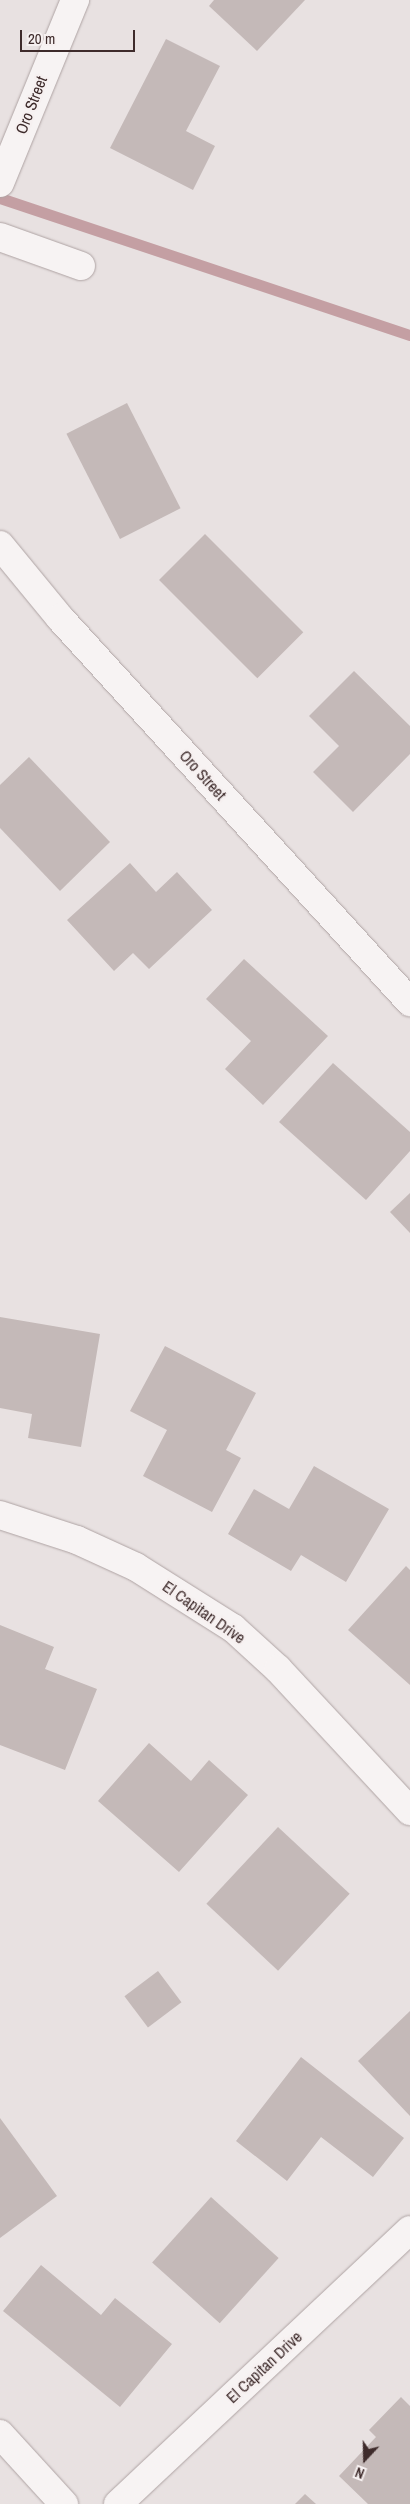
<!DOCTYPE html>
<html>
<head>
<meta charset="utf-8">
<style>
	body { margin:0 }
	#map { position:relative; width:410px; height:2504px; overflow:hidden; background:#e8e1e1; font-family:"Archivo Narrow",sans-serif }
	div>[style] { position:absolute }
	.stream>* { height:11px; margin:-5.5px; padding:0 5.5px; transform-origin:5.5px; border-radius:5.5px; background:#c49fa3 }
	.building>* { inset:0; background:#c4b9b8; transform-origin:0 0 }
	.roads { filter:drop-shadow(0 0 1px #aea3a3) drop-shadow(0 0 1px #aea3a3) }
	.street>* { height:28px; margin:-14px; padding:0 14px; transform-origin:14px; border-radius:14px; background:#f7f3f3 }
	span { translate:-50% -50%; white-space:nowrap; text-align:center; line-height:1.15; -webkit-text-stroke:4.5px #f6f0f0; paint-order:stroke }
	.street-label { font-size:16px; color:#3e2b2b }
	.north { position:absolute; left:340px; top:2434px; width:50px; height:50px; -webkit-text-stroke:4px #f6f0f0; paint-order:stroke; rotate:201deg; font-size:14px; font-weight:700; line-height:20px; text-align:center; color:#3e2b2b }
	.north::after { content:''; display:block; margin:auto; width:18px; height:22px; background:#3e2b2b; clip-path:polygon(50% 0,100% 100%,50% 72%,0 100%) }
	.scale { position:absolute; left:20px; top:30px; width:115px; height:22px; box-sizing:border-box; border:2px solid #3e2b2b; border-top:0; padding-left:6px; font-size:15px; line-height:18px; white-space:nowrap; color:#3e2b2b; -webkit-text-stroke:4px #f6f0f0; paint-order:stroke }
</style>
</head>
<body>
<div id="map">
	<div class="stream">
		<div style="left:0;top:198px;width:432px;rotate:18.5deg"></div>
	</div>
	<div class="building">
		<div style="clip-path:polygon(214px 0,305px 0,257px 51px,209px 6px)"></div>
		<div style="clip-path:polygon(166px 39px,220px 66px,186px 131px,215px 146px,193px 190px,110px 148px)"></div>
		<div style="left:127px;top:403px;width:118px;height:68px;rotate:63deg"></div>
		<div style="left:205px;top:534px;width:139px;height:65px;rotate:45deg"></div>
		<div style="clip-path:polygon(354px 671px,410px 726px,410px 754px,353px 812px,313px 772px,339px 746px,309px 716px)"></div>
		<div style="clip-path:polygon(29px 757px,110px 842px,60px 891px,0 828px,0 785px)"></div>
		<div style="clip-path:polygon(130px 863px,156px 892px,177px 872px,212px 910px,149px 969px,133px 953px,114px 971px,67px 920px)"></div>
		<div style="clip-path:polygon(244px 959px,328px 1036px,263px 1105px,225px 1069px,251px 1041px,206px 999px)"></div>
		<div style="clip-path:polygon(333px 1063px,410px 1132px,410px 1151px,366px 1200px,279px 1122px)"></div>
		<div style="clip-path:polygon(410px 1193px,410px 1233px,390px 1212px)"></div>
		<div style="clip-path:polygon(0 1317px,100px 1334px,81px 1447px,28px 1438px,32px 1414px,0 1408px)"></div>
		<div style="clip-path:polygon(165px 1346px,256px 1393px,226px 1450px,241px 1458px,212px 1512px,143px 1476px,167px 1430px,130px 1411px)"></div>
		<div style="clip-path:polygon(314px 1466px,389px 1509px,346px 1582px,301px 1555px,291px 1571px,228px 1534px,254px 1489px,289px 1509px)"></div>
		<div style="clip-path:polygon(406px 1566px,410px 1570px,410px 1685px,348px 1630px)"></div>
		<div style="clip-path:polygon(0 1625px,54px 1647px,45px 1669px,97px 1689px,65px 1770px,0 1745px)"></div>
		<div style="clip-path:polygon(149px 1743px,191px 1781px,209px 1760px,248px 1795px,179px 1872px,98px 1801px)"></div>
		<div style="left:278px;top:1827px;width:98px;height:105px;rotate:43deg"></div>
		<div style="left:158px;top:1971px;width:39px;height:42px;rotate:53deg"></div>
		<div style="clip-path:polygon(410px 2011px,410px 2116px,358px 2061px)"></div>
		<div style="clip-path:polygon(301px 2057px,404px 2138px,373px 2177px,321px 2137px,287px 2181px,236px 2141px)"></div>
		<div style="clip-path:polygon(0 2118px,57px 2196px,0 2238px)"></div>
		<div style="left:211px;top:2197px;width:91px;height:88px;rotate:42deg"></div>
		<div style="clip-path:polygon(41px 2265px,101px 2315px,115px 2298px,172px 2344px,120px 2407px,3px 2311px)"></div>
		<div style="clip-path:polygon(401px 2397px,410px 2406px,410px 2504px,368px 2504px,339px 2476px,376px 2437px,369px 2430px)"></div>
		<div style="clip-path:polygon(305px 2494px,316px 2504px,295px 2504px)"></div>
	</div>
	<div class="roads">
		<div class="street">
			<div style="left:0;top:183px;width:198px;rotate:-67.7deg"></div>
			<div style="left:0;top:237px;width:86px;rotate:19.7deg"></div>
			<div style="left:0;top:545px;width:94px;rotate:50.6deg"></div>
			<div style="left:60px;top:618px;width:520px;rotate:47.65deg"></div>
			<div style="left:0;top:1515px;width:81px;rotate:18deg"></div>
			<div style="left:77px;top:1540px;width:65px;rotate:24.6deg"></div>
			<div style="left:136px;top:1567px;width:115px;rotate:32.2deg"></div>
			<div style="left:233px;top:1628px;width:61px;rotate:42.3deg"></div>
			<div style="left:278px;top:1669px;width:194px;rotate:47.1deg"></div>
			<div style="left:0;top:2434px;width:95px;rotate:47.6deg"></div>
			<div style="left:118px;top:2504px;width:400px;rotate:-43.2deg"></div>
		</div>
	</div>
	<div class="street-label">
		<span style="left:31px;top:105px;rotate:-69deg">Oro Street</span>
		<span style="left:203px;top:775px;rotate:48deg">Oro Street</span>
		<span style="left:204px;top:1612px;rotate:35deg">El Capitan Drive</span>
		<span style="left:264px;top:2367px;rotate:-43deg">El Capitan Drive</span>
	</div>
	<div class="north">N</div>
	<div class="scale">20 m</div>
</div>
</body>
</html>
